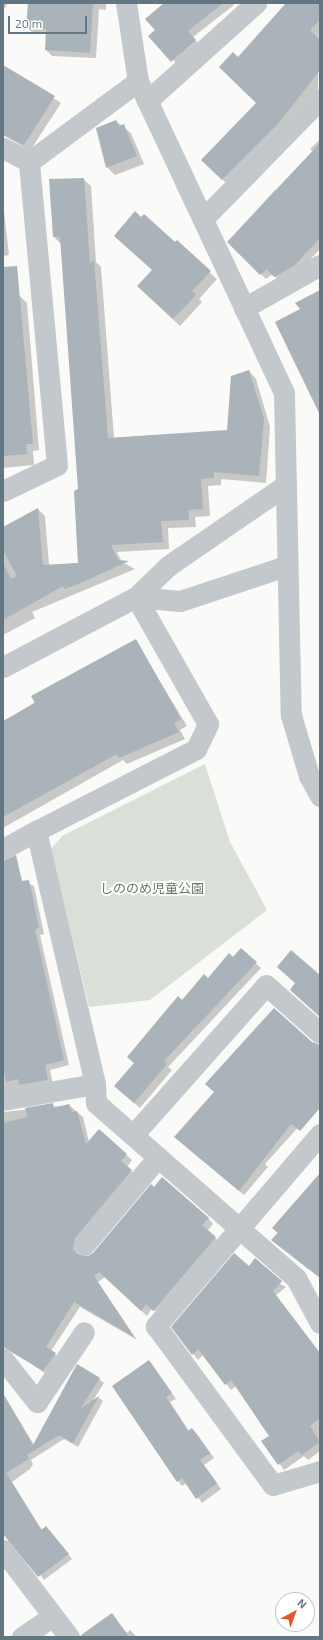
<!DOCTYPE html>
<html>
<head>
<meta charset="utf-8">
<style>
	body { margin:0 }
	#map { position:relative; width:323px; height:1640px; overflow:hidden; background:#fafaf8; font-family:"Exo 2","Noto Sans JP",sans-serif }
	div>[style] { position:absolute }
	.green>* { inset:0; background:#dadfd7 }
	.shadow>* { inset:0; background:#0003 }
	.building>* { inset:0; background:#aab3b9 }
	.street>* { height:21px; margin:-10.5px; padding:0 10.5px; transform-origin:10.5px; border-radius:10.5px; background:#c3c8cc }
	span { translate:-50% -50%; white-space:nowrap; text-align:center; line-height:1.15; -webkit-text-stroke:4px #fff; paint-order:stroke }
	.park-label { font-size:13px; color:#687a64 }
	.frame { position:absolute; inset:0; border:4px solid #657683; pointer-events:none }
	.north { position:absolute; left:275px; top:1592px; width:40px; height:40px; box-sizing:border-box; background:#fff; border:1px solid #c1c8cd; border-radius:50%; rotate:41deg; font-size:11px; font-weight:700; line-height:16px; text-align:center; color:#657683 }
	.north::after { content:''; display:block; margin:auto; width:14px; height:18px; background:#e4572e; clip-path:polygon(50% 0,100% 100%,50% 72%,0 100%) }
	.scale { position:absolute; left:8px; top:16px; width:79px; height:18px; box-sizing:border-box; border:2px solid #657683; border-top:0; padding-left:5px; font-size:12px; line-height:14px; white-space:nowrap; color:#657683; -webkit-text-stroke:3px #fff; paint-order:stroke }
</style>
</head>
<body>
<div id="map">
	<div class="green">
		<div style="clip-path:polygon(205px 764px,230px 842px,267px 910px,150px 1000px,89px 1007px,51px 849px,62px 836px)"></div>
	</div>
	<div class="shadow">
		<div style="clip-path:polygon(3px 3px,8px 3px,3px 11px)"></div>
		<div style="clip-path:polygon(29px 3px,106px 3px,106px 10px,99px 9px,96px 58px,52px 56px,46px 50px,47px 34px,33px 33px,27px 27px)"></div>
		<div style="clip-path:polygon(165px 3px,232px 3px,234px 5px,193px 37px,201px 47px,178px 67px,156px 30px)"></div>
		<div style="clip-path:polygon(288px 3px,320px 3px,318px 92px,229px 186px,203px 160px,258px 103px,238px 58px)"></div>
		<div style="clip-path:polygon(3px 67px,61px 103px,30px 151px,3px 135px)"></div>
		<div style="clip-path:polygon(116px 121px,131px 133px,144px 164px,115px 175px,107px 167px)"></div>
		<div style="clip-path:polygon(320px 139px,320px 249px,299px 271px,280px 282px,273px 274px,266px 279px,228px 242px,275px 190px,278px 193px,313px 152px,310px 149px)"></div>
		<div style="clip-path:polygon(83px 179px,91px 186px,96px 262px,101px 267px,114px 438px,228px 431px,249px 371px,256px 379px,270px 427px,266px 483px,221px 479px,221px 485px,208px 486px,210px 516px,195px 517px,196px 527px,168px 528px,169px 549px,117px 552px,122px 562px,135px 569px,32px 612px,35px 618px,3px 635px,3px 527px,38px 509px,45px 516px,49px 565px,79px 563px,79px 490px,61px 244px,54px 237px)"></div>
		<div style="clip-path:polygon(3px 202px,9px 255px,3px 256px)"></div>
		<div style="clip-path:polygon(144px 215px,217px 279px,199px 299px,202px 302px,180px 326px,145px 293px,153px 270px,115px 236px)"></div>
		<div style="clip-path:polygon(20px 296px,27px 303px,39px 450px,33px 451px,34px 465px,3px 468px,3px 298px)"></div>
		<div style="clip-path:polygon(135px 640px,187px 726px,180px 730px,185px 739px,127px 764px,123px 760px,3px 828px,3px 722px)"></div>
		<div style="clip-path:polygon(21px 880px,34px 886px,44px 934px,40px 935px,69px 1065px,50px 1070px,53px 1085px,3px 1095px,3px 885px)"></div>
		<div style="clip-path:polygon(241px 950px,261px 968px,168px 1067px,172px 1070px,140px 1108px,120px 1091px,135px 1064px,182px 1001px)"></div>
		<div style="clip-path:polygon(312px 1043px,320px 1045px,320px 1103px,265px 1164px,268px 1167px,244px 1195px,181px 1142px)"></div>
		<div style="clip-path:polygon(69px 1105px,83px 1117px,89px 1142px,99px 1131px,132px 1160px,127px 1167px,136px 1176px,80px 1243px,78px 1255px,88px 1257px,208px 1218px,213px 1224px,207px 1231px,221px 1243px,159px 1315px,152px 1308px,147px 1316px,105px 1277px,98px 1282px,137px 1340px,80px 1307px,51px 1351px,61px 1359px,49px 1376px,23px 1358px,3px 1327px,3px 1112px)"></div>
		<div style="clip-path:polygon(320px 1174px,320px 1277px,272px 1240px)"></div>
		<div style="clip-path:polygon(249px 1267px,286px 1287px,274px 1297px,320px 1361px,320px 1451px,308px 1460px,304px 1456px,284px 1470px,263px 1441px,270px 1436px,236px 1386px,231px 1390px,203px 1355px,198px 1360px,173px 1327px)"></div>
		<div style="clip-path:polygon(149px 1361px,176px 1399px,170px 1402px,189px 1431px,192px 1429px,197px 1434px,214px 1458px,204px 1465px,221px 1489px,202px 1503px,187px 1483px,182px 1486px,178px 1481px)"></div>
		<div style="clip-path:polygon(99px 1379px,104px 1383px,92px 1402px,98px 1397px,103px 1401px,78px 1447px,64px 1439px,31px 1460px,33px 1464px,30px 1469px,12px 1482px,42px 1530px,50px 1531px,72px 1559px,44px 1580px,3px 1523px,3px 1393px,34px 1445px)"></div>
		<div style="clip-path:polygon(112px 1615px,127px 1633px,130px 1630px,137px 1637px,96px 1637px)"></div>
	</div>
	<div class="building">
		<div style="clip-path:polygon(28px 3px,93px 3px,90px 53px,45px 50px,46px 29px,26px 28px)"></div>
		<div style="clip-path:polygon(164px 3px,223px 3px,188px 31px,196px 40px,171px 62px,148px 36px,155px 30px,145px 19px)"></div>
		<div style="clip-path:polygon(286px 3px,320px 3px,320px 20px,310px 30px,320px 40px,320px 70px,278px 124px,222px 180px,201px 160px,256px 103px,219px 67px,233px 52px,238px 57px)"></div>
		<div style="clip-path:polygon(3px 65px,55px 96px,24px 145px,3px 135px)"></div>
		<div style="clip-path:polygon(116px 120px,119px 126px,124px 124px,137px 156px,106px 168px,96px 128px)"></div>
		<div style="clip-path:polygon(320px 143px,320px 238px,294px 266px,274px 277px,267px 269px,260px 275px,227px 242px)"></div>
		<div style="clip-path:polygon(84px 178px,90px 264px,94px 259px,108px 438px,227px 430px,231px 376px,249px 370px,264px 419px,259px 476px,214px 472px,214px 478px,201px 479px,203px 509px,188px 510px,189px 520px,161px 521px,163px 542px,111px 545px,118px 560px,129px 561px,76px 585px,64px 589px,63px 586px,3px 620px,3px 563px,11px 579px,17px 576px,3px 550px,3px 527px,38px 508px,43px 565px,78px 563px,74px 491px,78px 489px,60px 237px,53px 237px,49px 179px)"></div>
		<div style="clip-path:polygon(135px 211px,141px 217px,144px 214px,175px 242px,177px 240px,211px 271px,192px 291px,196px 295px,173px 319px,137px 286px,152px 270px,114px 236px)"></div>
		<div style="clip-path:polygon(17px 266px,33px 444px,26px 444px,27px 454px,3px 456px,3px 267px)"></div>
		<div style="clip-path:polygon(320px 290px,320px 415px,275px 322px,300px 309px,295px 303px)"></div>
		<div style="clip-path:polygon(136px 639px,181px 719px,174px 723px,179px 732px,119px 758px,117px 754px,3px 817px,3px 721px,35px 703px,31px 696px)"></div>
		<div style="clip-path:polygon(16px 855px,22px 881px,29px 880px,39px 928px,35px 929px,64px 1060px,45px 1065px,48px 1080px,19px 1085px,18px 1079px,6px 1082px,3px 1064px,3px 861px)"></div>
		<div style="clip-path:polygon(241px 948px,257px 962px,164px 1061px,167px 1064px,134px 1103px,114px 1086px,134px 1063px,127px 1057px,178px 996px,182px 1000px,204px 974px,208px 978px,229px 953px,233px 957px)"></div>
		<div style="clip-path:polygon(291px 950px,320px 975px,320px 1017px,290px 990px,295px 983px,277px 967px)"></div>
		<div style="clip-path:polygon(274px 1008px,312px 1042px,320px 1045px,320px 1108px,300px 1131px,291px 1124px,239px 1191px,174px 1137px,214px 1092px,205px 1084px)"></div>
		<div style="clip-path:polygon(53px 1103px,54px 1108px,69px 1104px,72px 1112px,77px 1111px,86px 1144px,99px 1129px,127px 1154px,121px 1161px,132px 1170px,75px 1238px,73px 1249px,77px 1254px,88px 1256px,93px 1253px,151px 1184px,154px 1187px,162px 1177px,209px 1218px,202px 1225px,216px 1237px,153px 1311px,146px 1304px,141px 1311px,99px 1272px,94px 1276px,134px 1337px,74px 1302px,46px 1347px,56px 1353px,43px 1371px,3px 1347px,3px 1123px,28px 1117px,25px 1108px)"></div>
		<div style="clip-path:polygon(320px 1173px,320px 1278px,271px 1240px,278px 1233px,272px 1228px)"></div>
		<div style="clip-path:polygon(234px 1253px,249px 1266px,255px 1258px,282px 1281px,273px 1291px,320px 1353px,320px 1418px,310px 1426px,320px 1442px,302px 1455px,298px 1451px,278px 1465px,261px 1441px,269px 1436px,231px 1380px,225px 1385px,198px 1349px,192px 1355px,171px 1327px)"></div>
		<div style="clip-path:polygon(149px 1360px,172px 1393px,166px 1397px,188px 1431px,192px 1428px,210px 1453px,200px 1460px,217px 1483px,196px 1499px,182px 1478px,177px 1482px,112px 1386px)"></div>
		<div style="clip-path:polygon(77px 1364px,100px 1378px,80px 1409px,99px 1396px,73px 1443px,59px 1435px,27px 1455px,29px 1459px,6px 1473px,41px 1530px,46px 1526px,69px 1554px,38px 1577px,3px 1534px,3px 1394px,33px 1445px)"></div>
		<div style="clip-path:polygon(112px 1613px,129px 1637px,81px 1637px,81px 1635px)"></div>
	</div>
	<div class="street">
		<div style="left:126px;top:3px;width:79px;rotate:81.3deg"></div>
		<div style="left:138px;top:81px;width:344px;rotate:64.9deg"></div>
		<div style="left:284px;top:393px;width:322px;rotate:88.8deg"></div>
		<div style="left:291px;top:715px;width:64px;rotate:73.6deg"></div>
		<div style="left:309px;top:776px;width:23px;rotate:61deg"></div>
		<div style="left:147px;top:101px;width:147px;rotate:-42deg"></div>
		<div style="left:3px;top:148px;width:30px;rotate:28deg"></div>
		<div style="left:29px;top:162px;width:136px;rotate:-36.6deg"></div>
		<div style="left:203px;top:219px;width:168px;rotate:-45.7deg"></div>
		<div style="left:244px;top:308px;width:87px;rotate:-29.5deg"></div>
		<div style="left:3px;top:491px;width:60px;rotate:-25.7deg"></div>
		<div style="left:57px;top:465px;width:304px;rotate:-95.3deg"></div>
		<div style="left:3px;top:667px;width:150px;rotate:-27.8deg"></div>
		<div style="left:136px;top:597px;width:44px;rotate:5.2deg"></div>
		<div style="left:180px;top:601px;width:112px;rotate:-18.3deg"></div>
		<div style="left:3px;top:849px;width:38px;rotate:-29deg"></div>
		<div style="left:95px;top:1084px;width:19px;rotate:87deg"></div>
		<div style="left:96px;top:1103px;width:266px;rotate:41.2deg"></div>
		<div style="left:296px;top:1278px;width:51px;rotate:61.9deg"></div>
		<div style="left:3px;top:1100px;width:93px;rotate:-9.9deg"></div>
		<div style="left:95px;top:1084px;width:260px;rotate:-103.1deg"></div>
		<div style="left:36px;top:831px;width:180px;rotate:-27.1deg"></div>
		<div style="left:196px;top:749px;width:28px;rotate:-64deg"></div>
		<div style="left:208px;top:724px;width:146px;rotate:-119.6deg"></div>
		<div style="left:136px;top:597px;width:45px;rotate:-44.1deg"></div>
		<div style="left:168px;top:566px;width:143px;rotate:-34.5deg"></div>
		<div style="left:320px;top:1134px;width:253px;rotate:130.5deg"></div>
		<div style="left:156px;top:1326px;width:197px;rotate:53.7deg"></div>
		<div style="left:273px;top:1485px;width:49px;rotate:-16.6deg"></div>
		<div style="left:133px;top:1135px;width:200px;rotate:-48.4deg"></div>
		<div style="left:266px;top:985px;width:72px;rotate:41.6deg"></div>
		<div style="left:84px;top:1245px;width:115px;rotate:-49.9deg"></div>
		<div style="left:3px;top:1359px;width:55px;rotate:51.7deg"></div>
		<div style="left:37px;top:1402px;width:84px;rotate:-56.1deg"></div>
		<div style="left:3px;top:1550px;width:109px;rotate:52.8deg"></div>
		<div style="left:22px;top:1637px;width:37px;rotate:-34deg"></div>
	</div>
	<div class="park-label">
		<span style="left:152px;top:888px">しののめ児童公園</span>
	</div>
	<div class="frame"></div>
	<div class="north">N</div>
	<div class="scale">20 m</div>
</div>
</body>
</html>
